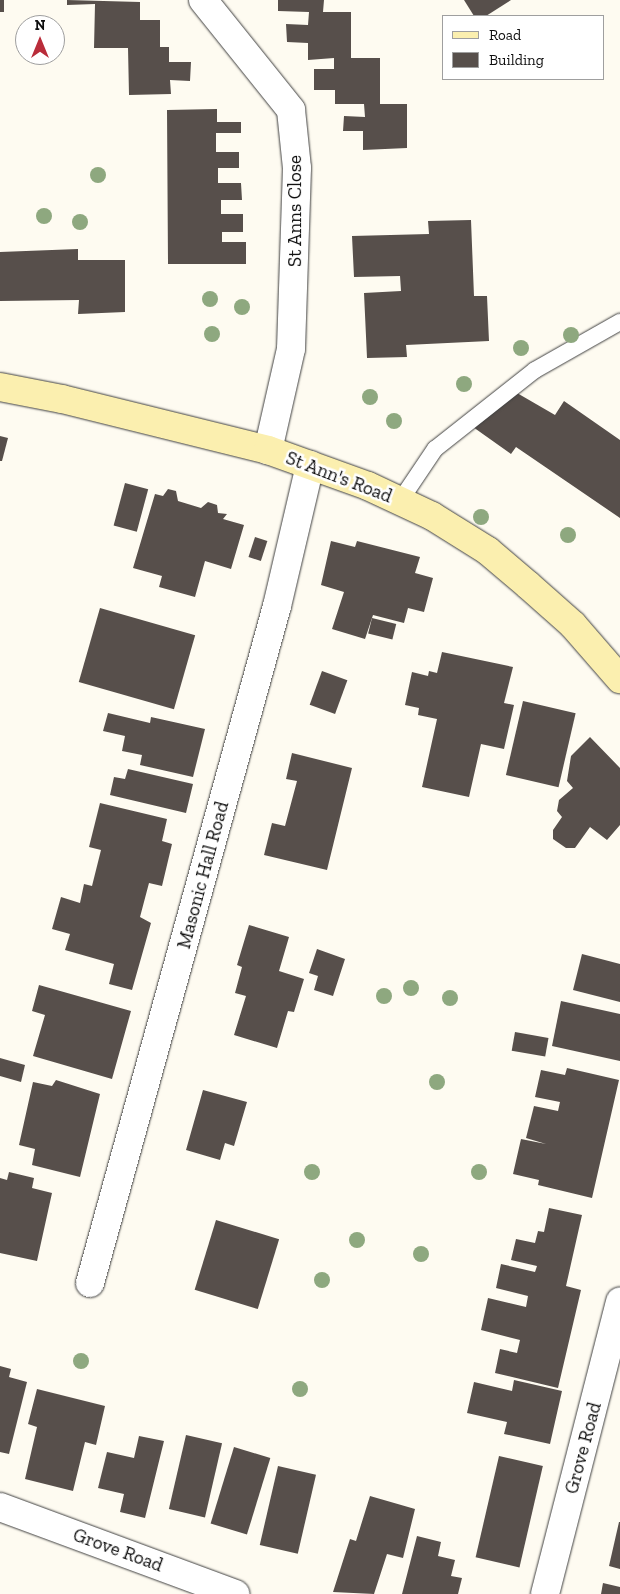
<!DOCTYPE html>
<html>
<head>
<meta charset="utf-8">
<style>
	body { margin:0 }
	#map { position:relative; width:620px; height:1594px; overflow:hidden; background:#fefbf1; font-family:"Zilla Slab",serif }
	div>[style] { position:absolute }
	.building>* { inset:0; background:#574f4b; transform-origin:0 0 }
	.roads { filter:drop-shadow(0 0 1px #414141) drop-shadow(0 0 1px #414141) }
	.service>* { height:16px; margin:-8px; padding:0 8px; transform-origin:8px; border-radius:8px; background:#fff }
	.minor>* { height:28px; margin:-14px; padding:0 14px; transform-origin:14px; border-radius:14px; background:#fff }
	.secondary>* { height:28px; margin:-14px; padding:0 14px; transform-origin:14px; border-radius:14px; background:#fbefaf }
	.trees>* { width:16px; height:16px; margin:-8px; border-radius:50%; background:#8ea87f }
	span { translate:-50% -50%; white-space:nowrap; text-align:center; line-height:1.15; -webkit-text-stroke:5px #fff; paint-order:stroke }
	.street-label { font-size:19px; color:#0e0e0e }
	.legend { position:absolute; left:442px; top:15px; width:162px; height:65px; box-sizing:border-box; background:#fff; border:1px solid #9f9f9f; margin:0; padding:6px 9px; list-style:none; font-size:15px; color:#0e0e0e }
	.legend li { display:flex; align-items:center; gap:10px; height:25px }
	.legend b { width:25px; border:1px solid #9f9f9f }
	.north { position:absolute; left:15px; top:15px; width:50px; height:50px; box-sizing:border-box; background:#fff; border:1px solid #9f9f9f; border-radius:50%; rotate:0deg; font-size:14px; font-weight:700; line-height:20px; text-align:center; color:#0e0e0e }
	.north::after { content:''; display:block; margin:auto; width:18px; height:22px; background:#b92c3a; clip-path:polygon(50% 0,100% 100%,50% 72%,0 100%) }
</style>
</head>
<body>
<div id="map">
	<div class="building">
		<div style="left:0;top:0;width:4px;height:12px"></div>
		<div style="clip-path:polygon(67px 0,140px 2px,140px 20px,160px 20px,160px 47px,169px 47px,169px 62px,191px 62px,190px 81px,170px 80px,171px 94px,129px 95px,128px 48px,94px 48px,95px 4px,67px 5px)"></div>
		<div style="clip-path:polygon(278px 0,324px 0,323px 12px,351px 12px,351px 58px,380px 58px,380px 104px,407px 104px,407px 148px,363px 150px,363px 131px,343px 131px,344px 116px,365px 117px,364px 104px,335px 104px,335px 90px,314px 90px,314px 69px,334px 69px,334px 58px,308px 60px,308px 43px,287px 42px,286px 24px,308px 25px,309px 12px,278px 11px)"></div>
		<div style="clip-path:polygon(464px 0,511px 0,486px 16px,474px 16px)"></div>
		<div style="clip-path:polygon(217px 109px,217px 122px,241px 122px,241px 133px,216px 133px,216px 152px,239px 152px,239px 168px,218px 168px,218px 183px,241px 183px,242px 200px,221px 200px,221px 214px,243px 214px,243px 232px,222px 232px,222px 242px,246px 242px,246px 264px,168px 264px,167px 110px)"></div>
		<div style="clip-path:polygon(471px 220px,474px 296px,487px 296px,489px 341px,406px 345px,407px 357px,367px 358px,364px 293px,401px 291px,400px 276px,354px 277px,352px 236px,429px 234px,428px 221px)"></div>
		<div style="clip-path:polygon(78px 249px,78px 260px,125px 260px,125px 312px,78px 314px,79px 300px,0 301px,0 252px)"></div>
		<div style="clip-path:polygon(517px 393px,555px 415px,564px 401px,620px 440px,620px 518px,516px 447px,511px 454px,473px 427px)"></div>
		<div style="clip-path:polygon(0 436px,8px 438px,2px 461px,0 461px)"></div>
		<div style="left:125px;top:483px;width:24px;height:44px;rotate:15deg"></div>
		<div style="clip-path:polygon(168px 489px,176px 491px,178px 501px,201px 508px,208px 502px,217px 505px,218px 513px,227px 514px,223px 519px,244px 525px,231px 569px,205px 561px,195px 597px,159px 587px,162px 576px,133px 568px,155px 494px,163px 496px)"></div>
		<div style="left:255px;top:537px;width:13px;height:21px;rotate:18deg"></div>
		<div style="clip-path:polygon(331px 541px,355px 547px,357px 541px,420px 557px,415px 573px,433px 578px,424px 612px,408px 608px,404px 623px,373px 615px,365px 639px,332px 629px,344px 592px,321px 585px)"></div>
		<div style="left:100px;top:608px;width:99px;height:77px;rotate:16deg"></div>
		<div style="left:372px;top:618px;width:25px;height:16px;rotate:14deg"></div>
		<div style="clip-path:polygon(442px 652px,513px 667px,504px 703px,514px 705px,504px 749px,481px 744px,469px 797px,422px 787px,437px 719px,418px 715px,419px 708px,405px 705px,412px 672px,428px 676px,429px 671px,437px 673px)"></div>
		<div style="left:322px;top:671px;width:27px;height:36px;rotate:20deg"></div>
		<div style="left:523px;top:701px;width:54px;height:76px;rotate:13deg"></div>
		<div style="clip-path:polygon(108px 713px,150px 723px,151px 717px,205px 729px,193px 777px,140px 765px,142px 755px,122px 751px,125px 736px,103px 731px)"></div>
		<div style="clip-path:polygon(590px 737px,620px 768px,620px 825px,607px 840px,590px 827px,575px 848px,566px 848px,553px 839px,553px 830px,562px 817px,557px 811px,559px 800px,573px 788px,567px 781px,571px 756px)"></div>
		<div style="clip-path:polygon(292px 753px,352px 768px,327px 870px,264px 855px,272px 823px,285px 826px,297px 781px,286px 779px)"></div>
		<div style="clip-path:polygon(128px 769px,193px 784px,186px 813px,110px 795px,114px 777px,125px 779px)"></div>
		<div style="clip-path:polygon(100px 803px,167px 819px,162px 841px,172px 844px,162px 886px,149px 883px,140px 917px,151px 923px,132px 990px,109px 984px,114px 964px,65px 950px,70px 934px,52px 929px,61px 897px,80px 903px,84px 884px,92px 886px,101px 850px,89px 847px)"></div>
		<div style="clip-path:polygon(249px 925px,289px 937px,279px 971px,304px 979px,294px 1012px,288px 1011px,277px 1048px,234px 1035px,246px 996px,235px 993px,242px 967px,237px 965px)"></div>
		<div style="clip-path:polygon(317px 949px,345px 959px,333px 996px,314px 990px,318px 976px,309px 973px)"></div>
		<div style="clip-path:polygon(582px 954px,620px 964px,620px 1002px,573px 990px)"></div>
		<div style="clip-path:polygon(39px 985px,131px 1011px,112px 1079px,33px 1056px,45px 1015px,32px 1011px)"></div>
		<div style="clip-path:polygon(561px 1001px,620px 1014px,620px 1061px,552px 1046px)"></div>
		<div style="left:515px;top:1032px;width:34px;height:19px;rotate:10deg"></div>
		<div style="clip-path:polygon(0 1058px,25px 1065px,21px 1082px,0 1076px)"></div>
		<div style="clip-path:polygon(567px 1068px,619px 1080px,592px 1198px,538px 1185px,539px 1180px,513px 1174px,521px 1139px,546px 1144px,526px 1138px,534px 1106px,558px 1111px,560px 1102px,535px 1097px,541px 1070px,565px 1075px)"></div>
		<div style="clip-path:polygon(56px 1080px,100px 1094px,80px 1177px,32px 1165px,35px 1149px,19px 1145px,33px 1082px,52px 1086px)"></div>
		<div style="clip-path:polygon(203px 1090px,247px 1102px,234px 1146px,225px 1143px,220px 1160px,186px 1150px)"></div>
		<div style="clip-path:polygon(9px 1172px,34px 1178px,32px 1188px,52px 1193px,37px 1261px,0 1253px,0 1178px,7px 1180px)"></div>
		<div style="clip-path:polygon(549px 1208px,582px 1215px,566px 1286px,581px 1290px,558px 1388px,495px 1373px,500px 1349px,517px 1353px,520px 1340px,481px 1330px,488px 1298px,526px 1307px,528px 1296px,496px 1288px,501px 1264px,535px 1272px,537px 1266px,511px 1260px,516px 1239px,535px 1243px,538px 1231px,544px 1232px)"></div>
		<div style="left:216px;top:1220px;width:66px;height:73px;rotate:17deg"></div>
		<div style="clip-path:polygon(0 1366px,11px 1369px,9px 1377px,27px 1382px,9px 1454px,0 1452px)"></div>
		<div style="clip-path:polygon(514px 1380px,562px 1391px,550px 1444px,504px 1434px,507px 1422px,467px 1413px,474px 1382px,512px 1391px)"></div>
		<div style="clip-path:polygon(37px 1389px,105px 1406px,96px 1445px,85px 1442px,73px 1491px,25px 1479px,37px 1427px,28px 1424px)"></div>
		<div style="left:186px;top:1435px;width:37px;height:76px;rotate:13deg"></div>
		<div style="clip-path:polygon(139px 1436px,164px 1441px,145px 1518px,120px 1512px,124px 1494px,98px 1488px,107px 1452px,134px 1458px)"></div>
		<div style="left:234px;top:1447px;width:38px;height:80px;rotate:17deg"></div>
		<div style="left:499px;top:1456px;width:45px;height:104px;rotate:13deg"></div>
		<div style="left:278px;top:1466px;width:39px;height:81px;rotate:13deg"></div>
		<div style="clip-path:polygon(370px 1496px,415px 1509px,403px 1558px,387px 1554px,374px 1594px,333px 1592px,350px 1539px,356px 1541px)"></div>
		<div style="clip-path:polygon(619px 1522px,620px 1522px,620px 1569px,609px 1566px)"></div>
		<div style="clip-path:polygon(417px 1536px,441px 1542px,438px 1556px,455px 1560px,451px 1576px,462px 1578px,458px 1594px,402px 1594px)"></div>
		<div style="clip-path:polygon(603px 1583px,620px 1587px,620px 1594px,601px 1594px)"></div>
	</div>
	<div class="roads">
		<div class="service">
			<div style="left:400px;top:501px;width:63px;rotate:-56.1deg"></div>
			<div style="left:435px;top:449px;width:127px;rotate:-38.3deg"></div>
			<div style="left:535px;top:370px;width:98px;rotate:-29.5deg"></div>
		</div>
		<div class="minor">
			<div style="left:203px;top:0;width:141px;rotate:51.3deg"></div>
			<div style="left:291px;top:110px;width:58px;rotate:84.1deg"></div>
			<div style="left:297px;top:168px;width:181px;rotate:91.9deg"></div>
			<div style="left:291px;top:349px;width:104px;rotate:102.8deg"></div>
			<div style="left:90px;top:1283px;width:702px;rotate:-74.56deg"></div>
			<div style="left:277px;top:606px;width:145px;rotate:-76.8deg"></div>
			<div style="left:0;top:1507px;width:251px;rotate:20.3deg"></div>
			<div style="left:545px;top:1594px;width:302px;rotate:-75.6deg"></div>
		</div>
		<div class="secondary">
			<div style="left:0;top:387px;width:63px;rotate:11deg"></div>
			<div style="left:62px;top:399px;width:212px;rotate:13.9deg"></div>
			<div style="left:268px;top:450px;width:106px;rotate:19.8deg"></div>
			<div style="left:368px;top:486px;width:71px;rotate:25.1deg"></div>
			<div style="left:432px;top:516px;width:66px;rotate:32deg"></div>
			<div style="left:488px;top:551px;width:52px;rotate:40.4deg"></div>
			<div style="left:528px;top:585px;width:60px;rotate:41.6deg"></div>
			<div style="left:573px;top:625px;width:72px;rotate:49deg"></div>
		</div>
	</div>
	<div class="trees">
		<div style="left:98px;top:175px"></div>
		<div style="left:44px;top:216px"></div>
		<div style="left:80px;top:222px"></div>
		<div style="left:210px;top:299px"></div>
		<div style="left:242px;top:307px"></div>
		<div style="left:212px;top:334px"></div>
		<div style="left:571px;top:335px"></div>
		<div style="left:521px;top:348px"></div>
		<div style="left:464px;top:384px"></div>
		<div style="left:370px;top:397px"></div>
		<div style="left:394px;top:421px"></div>
		<div style="left:481px;top:517px"></div>
		<div style="left:568px;top:535px"></div>
		<div style="left:411px;top:988px"></div>
		<div style="left:384px;top:996px"></div>
		<div style="left:450px;top:998px"></div>
		<div style="left:437px;top:1082px"></div>
		<div style="left:312px;top:1172px"></div>
		<div style="left:479px;top:1172px"></div>
		<div style="left:357px;top:1240px"></div>
		<div style="left:421px;top:1254px"></div>
		<div style="left:322px;top:1280px"></div>
		<div style="left:81px;top:1361px"></div>
		<div style="left:300px;top:1389px"></div>
	</div>
	<div class="street-label">
		<span style="left:295px;top:211px;rotate:-90deg">St Anns Close</span>
		<span style="left:339px;top:477px;rotate:21deg">St Ann's Road</span>
		<span style="left:203px;top:875px;rotate:-75deg">Masonic Hall Road</span>
		<span style="left:583px;top:1448px;rotate:-75deg">Grove Road</span>
		<span style="left:118px;top:1550px;rotate:20deg">Grove Road</span>
	</div>
	<ul class="legend">
	<li><b style="height:6px;background:#fbefaf"></b>Road</li>
	<li><b style="height:14px;background:#574f4b"></b>Building</li>
	</ul>
	<div class="north">N</div>
</div>
</body>
</html>
